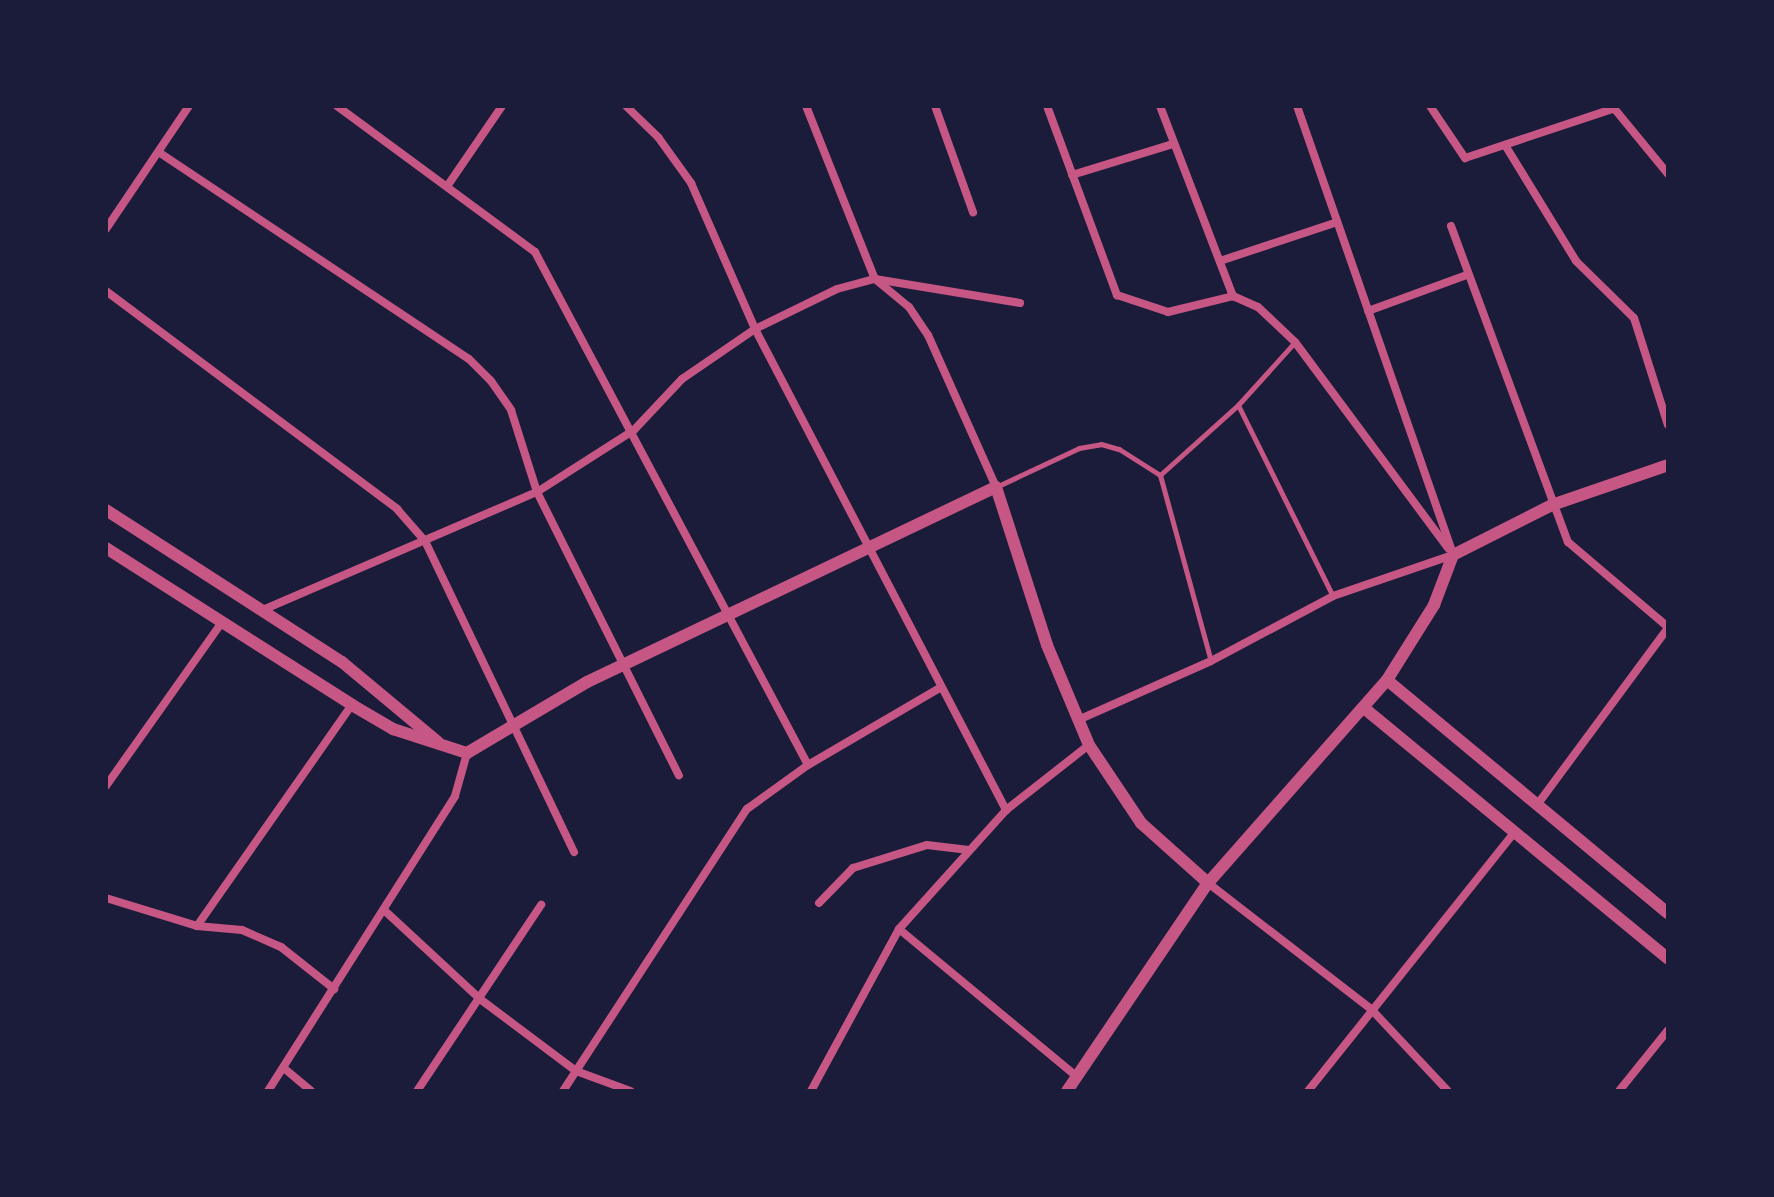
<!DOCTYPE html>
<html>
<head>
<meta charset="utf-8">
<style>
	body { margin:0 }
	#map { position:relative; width:1774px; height:1197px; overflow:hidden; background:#1b1b3a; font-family:"Roboto Serif",serif }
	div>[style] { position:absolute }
	.service>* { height:5px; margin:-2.5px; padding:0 2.5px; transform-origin:2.5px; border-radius:2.5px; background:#c65784 }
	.minor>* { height:8px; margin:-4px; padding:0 4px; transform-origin:4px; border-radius:4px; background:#c65784 }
	.tertiary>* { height:12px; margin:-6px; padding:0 6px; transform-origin:6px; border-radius:6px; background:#c65784 }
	span { translate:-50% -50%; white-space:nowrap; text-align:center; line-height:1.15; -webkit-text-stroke:6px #1b1b3a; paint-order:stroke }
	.frame { position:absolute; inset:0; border:108px solid #1b1b3a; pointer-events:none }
</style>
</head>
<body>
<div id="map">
	<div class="service">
		<div style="left:1238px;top:405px;width:213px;rotate:63.6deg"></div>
		<div style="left:1160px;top:475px;width:193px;rotate:74.7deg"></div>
		<div style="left:1160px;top:475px;width:105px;rotate:-41.9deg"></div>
		<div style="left:1238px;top:405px;width:85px;rotate:-47.9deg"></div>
		<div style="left:998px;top:486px;width:89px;rotate:-25.1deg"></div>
		<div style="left:1079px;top:448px;width:22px;rotate:-10deg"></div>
		<div style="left:1101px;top:444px;width:19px;rotate:16deg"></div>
		<div style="left:1119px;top:449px;width:49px;rotate:32.4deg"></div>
	</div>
	<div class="minor">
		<div style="left:337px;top:106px;width:246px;rotate:36.4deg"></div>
		<div style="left:535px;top:252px;width:581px;rotate:61.98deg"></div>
		<div style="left:626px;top:106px;width:45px;rotate:44.1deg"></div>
		<div style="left:658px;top:137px;width:57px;rotate:54.3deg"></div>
		<div style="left:691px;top:183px;width:159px;rotate:66.3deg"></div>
		<div style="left:755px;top:329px;width:543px;rotate:62.44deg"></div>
		<div style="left:806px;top:106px;width:186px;rotate:68.3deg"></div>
		<div style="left:875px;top:279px;width:44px;rotate:39.5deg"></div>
		<div style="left:909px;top:307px;width:34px;rotate:56deg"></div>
		<div style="left:928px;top:335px;width:167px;rotate:65.9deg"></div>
		<div style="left:935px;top:106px;width:113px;rotate:70.3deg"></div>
		<div style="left:1047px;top:106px;width:202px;rotate:69.7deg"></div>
		<div style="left:1117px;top:295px;width:54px;rotate:18.4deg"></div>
		<div style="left:1168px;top:312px;width:67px;rotate:-13.8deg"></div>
		<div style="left:1160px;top:106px;width:204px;rotate:69deg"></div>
		<div style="left:1297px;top:106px;width:475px;rotate:70.8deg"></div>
		<div style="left:1430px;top:106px;width:63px;rotate:56.1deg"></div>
		<div style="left:1465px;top:158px;width:158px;rotate:-18.4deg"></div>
		<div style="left:1613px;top:107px;width:87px;rotate:50.6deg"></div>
		<div style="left:1505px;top:145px;width:136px;rotate:58.5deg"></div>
		<div style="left:1576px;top:261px;width:81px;rotate:44.5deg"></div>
		<div style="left:1634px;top:318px;width:112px;rotate:72.4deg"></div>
		<div style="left:160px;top:153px;width:371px;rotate:33.7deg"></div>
		<div style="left:469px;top:359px;width:31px;rotate:45deg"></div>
		<div style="left:491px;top:381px;width:35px;rotate:55deg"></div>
		<div style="left:511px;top:410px;width:86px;rotate:72.4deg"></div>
		<div style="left:537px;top:492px;width:317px;rotate:63.4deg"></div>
		<div style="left:1072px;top:175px;width:106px;rotate:-17.1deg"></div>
		<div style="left:448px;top:185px;width:96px;rotate:-55.6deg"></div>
		<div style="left:1451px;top:226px;width:337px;rotate:69.7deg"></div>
		<div style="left:1568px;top:542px;width:131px;rotate:40.4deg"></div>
		<div style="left:106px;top:229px;width:148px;rotate:-56deg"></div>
		<div style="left:1220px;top:261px;width:123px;rotate:-18.4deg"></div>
		<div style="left:106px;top:291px;width:364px;rotate:36.8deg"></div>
		<div style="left:397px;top:509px;width:43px;rotate:48.8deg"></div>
		<div style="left:425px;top:541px;width:345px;rotate:64.4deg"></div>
		<div style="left:1233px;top:296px;width:27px;rotate:24deg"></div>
		<div style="left:1258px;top:307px;width:51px;rotate:43.4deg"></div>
		<div style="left:1295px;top:342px;width:257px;rotate:53.4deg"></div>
		<div style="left:1368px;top:311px;width:105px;rotate:-20deg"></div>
		<div style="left:265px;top:609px;width:296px;rotate:-23.3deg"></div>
		<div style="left:537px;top:492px;width:115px;rotate:-32.6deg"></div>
		<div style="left:634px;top:430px;width:70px;rotate:-46.7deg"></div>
		<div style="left:682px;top:379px;width:88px;rotate:-34.4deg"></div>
		<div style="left:755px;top:329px;width:91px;rotate:-26deg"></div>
		<div style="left:837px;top:289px;width:39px;rotate:-15deg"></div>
		<div style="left:875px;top:279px;width:147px;rotate:9.4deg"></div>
		<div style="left:1078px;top:720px;width:145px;rotate:-23.9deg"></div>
		<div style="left:1211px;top:661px;width:138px;rotate:-28deg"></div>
		<div style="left:1333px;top:596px;width:127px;rotate:-18.9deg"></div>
		<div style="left:106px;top:786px;width:201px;rotate:-54.7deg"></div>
		<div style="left:1537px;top:805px;width:220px;rotate:-53.5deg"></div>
		<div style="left:1208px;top:883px;width:206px;rotate:37.7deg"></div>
		<div style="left:1371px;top:1009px;width:112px;rotate:46.8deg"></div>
		<div style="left:106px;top:898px;width:95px;rotate:17.1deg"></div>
		<div style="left:197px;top:926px;width:45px;rotate:5.1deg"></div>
		<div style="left:242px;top:930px;width:43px;rotate:23.6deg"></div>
		<div style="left:281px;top:947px;width:68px;rotate:38.4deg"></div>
		<div style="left:819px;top:903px;width:49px;rotate:-45.8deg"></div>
		<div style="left:853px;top:868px;width:77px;rotate:-17.3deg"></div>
		<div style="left:927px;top:845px;width:42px;rotate:6.8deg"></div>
		<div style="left:384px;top:910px;width:131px;rotate:42.8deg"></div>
		<div style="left:480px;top:999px;width:120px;rotate:36.9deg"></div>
		<div style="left:576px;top:1071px;width:58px;rotate:20.3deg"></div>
		<div style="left:197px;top:926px;width:270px;rotate:-55deg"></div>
		<div style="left:899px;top:929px;width:230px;rotate:39.7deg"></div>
		<div style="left:285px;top:1069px;width:34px;rotate:40deg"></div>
		<div style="left:268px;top:1091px;width:349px;rotate:-57.6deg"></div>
		<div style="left:455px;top:796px;width:45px;rotate:-74.4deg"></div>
		<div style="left:417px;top:1091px;width:224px;rotate:-56.3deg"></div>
		<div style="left:563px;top:1091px;width:337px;rotate:-56.9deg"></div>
		<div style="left:747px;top:809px;width:75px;rotate:-35.8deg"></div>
		<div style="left:808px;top:765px;width:153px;rotate:-30.3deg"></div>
		<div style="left:811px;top:1091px;width:184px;rotate:-61.5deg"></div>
		<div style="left:899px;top:929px;width:160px;rotate:-48deg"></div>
		<div style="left:1006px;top:810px;width:105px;rotate:-38.1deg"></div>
		<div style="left:1308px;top:1091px;width:330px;rotate:-51.4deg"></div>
		<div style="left:1619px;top:1091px;width:78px;rotate:-51.2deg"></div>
	</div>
	<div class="tertiary">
		<div style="left:106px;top:510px;width:281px;rotate:32.8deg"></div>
		<div style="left:342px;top:662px;width:125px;rotate:39.8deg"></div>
		<div style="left:106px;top:548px;width:292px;rotate:32.5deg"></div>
		<div style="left:352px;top:705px;width:48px;rotate:30.3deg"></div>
		<div style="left:393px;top:729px;width:78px;rotate:18deg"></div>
		<div style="left:467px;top:753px;width:139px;rotate:-30.6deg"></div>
		<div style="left:587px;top:682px;width:453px;rotate:-25.5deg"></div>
		<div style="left:996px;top:487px;width:166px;rotate:72.1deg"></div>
		<div style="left:1047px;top:645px;width:108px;rotate:67.2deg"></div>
		<div style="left:1089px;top:745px;width:94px;rotate:56.3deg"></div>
		<div style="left:1141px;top:823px;width:90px;rotate:41.8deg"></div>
		<div style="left:1387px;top:680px;width:365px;rotate:39.7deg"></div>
		<div style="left:1364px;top:708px;width:394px;rotate:39.5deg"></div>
		<div style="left:1067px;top:1091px;width:251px;rotate:-55.9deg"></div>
		<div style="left:1208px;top:883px;width:271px;rotate:-48.6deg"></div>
		<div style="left:1387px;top:680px;width:89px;rotate:-57.9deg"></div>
		<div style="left:1434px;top:605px;width:53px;rotate:-69.2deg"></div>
		<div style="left:1453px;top:555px;width:111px;rotate:-26.8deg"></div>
		<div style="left:1552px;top:505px;width:123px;rotate:-19deg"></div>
	</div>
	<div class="frame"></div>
</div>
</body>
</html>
